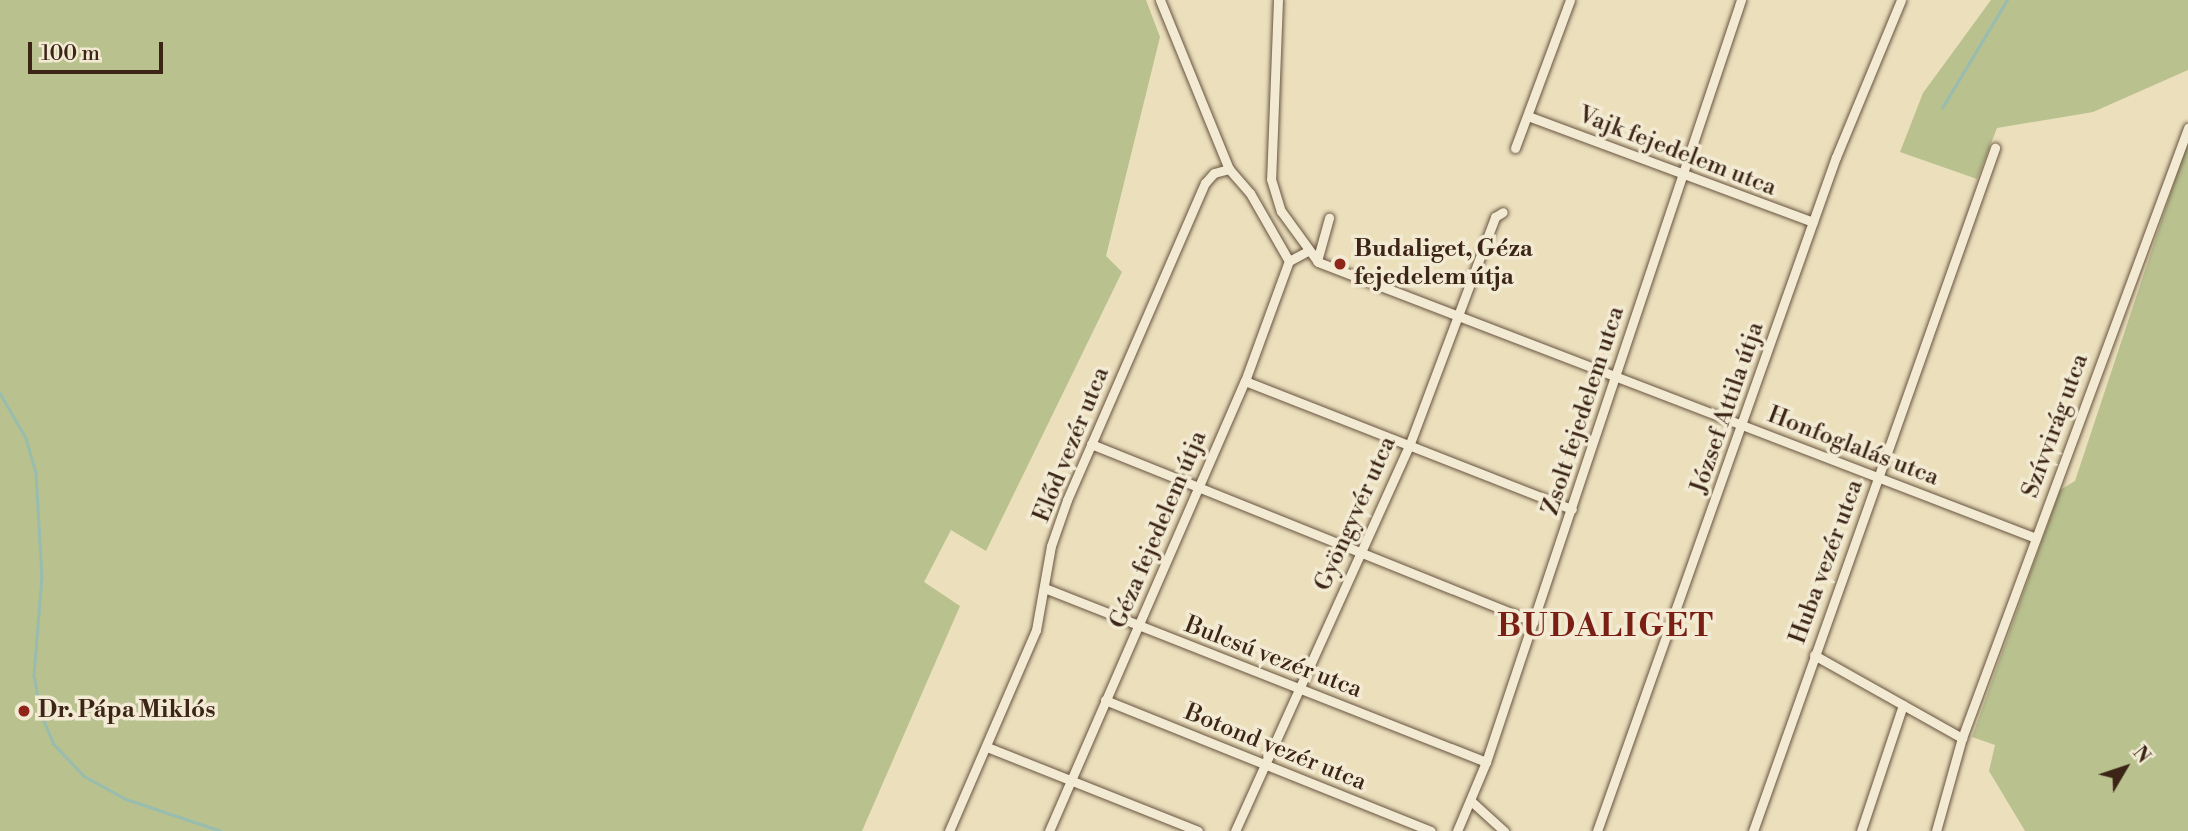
<!DOCTYPE html>
<html>
<head>
<meta charset="utf-8">
<style>
	body { margin:0 }
	#map { position:relative; width:2188px; height:831px; overflow:hidden; background:#ebdfbc; font-family:"Libre Bodoni",serif }
	div>[style] { position:absolute }
	.green>* { inset:0; background:#b9c18f }
	.stream>* { height:2.5px; margin:-1.25px; padding:0 1.25px; transform-origin:1.25px; border-radius:1.25px; background:#98bdae }
	.roads { filter:drop-shadow(0 0 2px #685440) drop-shadow(0 0 2px #685440) }
	.minor>* { height:9px; margin:-4.5px; padding:0 4.5px; transform-origin:4.5px; border-radius:4.5px; background:#f2ead3 }
	.dots>* { width:19px; height:19px; translate:-50% -50%; box-sizing:border-box; border:4px solid #f2ead3; border-radius:50% }
	span { translate:-50% -50%; white-space:nowrap; text-align:center; line-height:1.15; -webkit-text-stroke:7px #f2ead3; paint-order:stroke }
	.street-label { font-size:24px; color:#3c2516 }
	.poi-label { font-size:24px; color:#3c2516; font-weight:700 }
	.left { translate:0 -50%; text-align:left }
	.district-label { font-size:32px; color:#7a1f14; font-weight:700; letter-spacing:2px }
	.north { position:absolute; left:2090px; top:733px; width:70px; height:70px; -webkit-text-stroke:5px #f2ead3; paint-order:stroke; rotate:51deg; font-size:19px; font-weight:700; line-height:28px; text-align:center; color:#3c2516 }
	.north::after { content:''; display:block; margin:auto; width:24px; height:32px; background:#3c2516; clip-path:polygon(50% 0,100% 100%,50% 72%,0 100%) }
	.scale { position:absolute; left:28px; top:42px; width:135px; height:32px; box-sizing:border-box; border:4px solid #3c2516; border-top:0; padding-left:9px; font-size:21px; line-height:24px; white-space:nowrap; color:#3c2516; -webkit-text-stroke:5px #f2ead3; paint-order:stroke }
</style>
</head>
<body>
<div id="map">
	<div class="green">
		<div style="clip-path:polygon(0 0,1146px 0,1160px 37px,1106px 256px,1122px 272px,986px 551px,951px 530px,924px 582px,960px 606px,862px 831px,0 831px)"></div>
		<div style="clip-path:polygon(1991px 0,2188px 0,2188px 70px,2093px 112px,1997px 128px,1977px 179px,1900px 152px,1923px 93px)"></div>
		<div style="clip-path:polygon(2188px 141px,2188px 831px,2025px 831px,1989px 771px,1995px 745px,1972px 737px,2060px 490px,2075px 481px)"></div>
	</div>
	<div class="stream">
		<div style="left:1942px;top:108px;width:126px;rotate:-59deg"></div>
		<div style="left:0;top:393px;width:52px;rotate:60deg"></div>
		<div style="left:26px;top:438px;width:36px;rotate:74deg"></div>
		<div style="left:36px;top:473px;width:103px;rotate:86.7deg"></div>
		<div style="left:42px;top:576px;width:99px;rotate:94.6deg"></div>
		<div style="left:34px;top:675px;width:39px;rotate:80deg"></div>
		<div style="left:41px;top:713px;width:32px;rotate:68deg"></div>
		<div style="left:53px;top:743px;width:45px;rotate:46.8deg"></div>
		<div style="left:84px;top:776px;width:48px;rotate:28.7deg"></div>
		<div style="left:126px;top:799px;width:100px;rotate:18.6deg"></div>
	</div>
	<div class="roads">
		<div class="minor">
			<div style="left:1160px;top:0;width:183px;rotate:67.8deg"></div>
			<div style="left:1229px;top:169px;width:32px;rotate:49deg"></div>
			<div style="left:1250px;top:193px;width:78px;rotate:60.2deg"></div>
			<div style="left:1278px;top:0;width:179px;rotate:92.2deg"></div>
			<div style="left:1271px;top:179px;width:34px;rotate:73deg"></div>
			<div style="left:1281px;top:211px;width:63px;rotate:54deg"></div>
			<div style="left:1318px;top:262px;width:769px;rotate:21.03deg"></div>
			<div style="left:1528px;top:116px;width:304px;rotate:20.4deg"></div>
			<div style="left:1515px;top:148px;width:158px;rotate:-69.6deg"></div>
			<div style="left:1289px;top:261px;width:21px;rotate:-28deg"></div>
			<div style="left:1317px;top:261px;width:45px;rotate:-74.4deg"></div>
			<div style="left:1245px;top:381px;width:351px;rotate:21.4deg"></div>
			<div style="left:1091px;top:444px;width:477px;rotate:21.9deg"></div>
			<div style="left:1047px;top:589px;width:472px;rotate:21.5deg"></div>
			<div style="left:1814px;top:655px;width:170px;rotate:29.3deg"></div>
			<div style="left:1105px;top:700px;width:351px;rotate:21.9deg"></div>
			<div style="left:987px;top:747px;width:227px;rotate:21.7deg"></div>
			<div style="left:1471px;top:801px;width:45px;rotate:42.3deg"></div>
			<div style="left:949px;top:831px;width:219px;rotate:-66.6deg"></div>
			<div style="left:1036px;top:630px;width:85px;rotate:-79.9deg"></div>
			<div style="left:1051px;top:546px;width:49px;rotate:-70.8deg"></div>
			<div style="left:1067px;top:500px;width:346px;rotate:-66.5deg"></div>
			<div style="left:1205px;top:183px;width:13px;rotate:-48deg"></div>
			<div style="left:1214px;top:173px;width:16px;rotate:-15deg"></div>
			<div style="left:1049px;top:831px;width:491px;rotate:-66.5deg"></div>
			<div style="left:1245px;top:381px;width:128px;rotate:-69.9deg"></div>
			<div style="left:1235px;top:831px;width:422px;rotate:-65.7deg"></div>
			<div style="left:1409px;top:446px;width:245px;rotate:-69.4deg"></div>
			<div style="left:1495px;top:217px;width:9px;rotate:-32deg"></div>
			<div style="left:1457px;top:831px;width:75px;rotate:-67.2deg"></div>
			<div style="left:1486px;top:762px;width:804px;rotate:-71.5deg"></div>
			<div style="left:1597px;top:831px;width:715px;rotate:-70.48deg"></div>
			<div style="left:1836px;top:157px;width:170px;rotate:-67.5deg"></div>
			<div style="left:1753px;top:831px;width:725px;rotate:-70.49deg"></div>
			<div style="left:1861px;top:831px;width:133px;rotate:-71.6deg"></div>
			<div style="left:1936px;top:831px;width:97px;rotate:-74.4deg"></div>
			<div style="left:1962px;top:738px;width:651px;rotate:-69.67deg"></div>
		</div>
	</div>
	<div class="dots">
		<div style="left:1340px;top:264px;background:#8f2418"></div>
		<div style="left:24px;top:711px;background:#8f2418"></div>
	</div>
	<div class="street-label">
		<span style="left:1677px;top:152px;rotate:21deg">Vajk fejedelem utca</span>
		<span style="left:1728px;top:408px;rotate:-71deg">József Attila útja</span>
		<span style="left:1584px;top:411px;rotate:-72deg">Zsolt fejedelem utca</span>
		<span style="left:2056px;top:426px;rotate:-70deg">Szívvirág utca</span>
		<span style="left:1072px;top:445px;rotate:-68deg">Előd vezér utca</span>
		<span style="left:1853px;top:447px;rotate:21deg">Honfoglalás utca</span>
		<span style="left:1356px;top:514px;rotate:-66deg">Gyöngyvér utca</span>
		<span style="left:1159px;top:530px;rotate:-67deg">Géza fejedelem útja</span>
		<span style="left:1827px;top:562px;rotate:-70deg">Huba vezér utca</span>
		<span style="left:1273px;top:658px;rotate:21deg">Bulcsú vezér utca</span>
		<span style="left:1275px;top:748px;rotate:22deg">Botond vezér utca</span>
	</div>
	<div class="poi-label">
		<span class="left" style="left:1354px;top:264px">Budaliget, Géza<br>fejedelem útja</span>
		<span class="left" style="left:38px;top:711px">Dr. Pápa Miklós</span>
	</div>
	<div class="district-label">
		<span style="left:1606px;top:626px">BUDALIGET</span>
	</div>
	<div class="north">N</div>
	<div class="scale">100 m</div>
</div>
</body>
</html>
